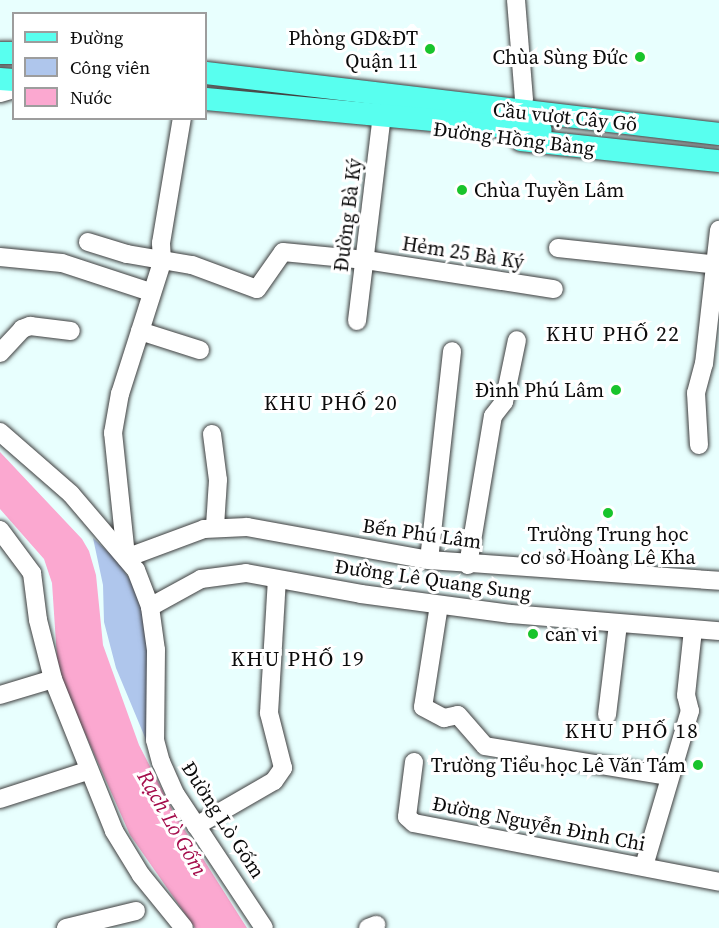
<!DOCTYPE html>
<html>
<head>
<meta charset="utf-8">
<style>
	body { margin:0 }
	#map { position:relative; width:719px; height:928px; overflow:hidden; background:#e8fffe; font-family:"Source Serif 4",serif }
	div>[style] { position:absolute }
	.green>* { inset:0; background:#afc6ec }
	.water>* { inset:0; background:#fba8d0 }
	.roads { filter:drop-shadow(0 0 2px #3e3e3e) drop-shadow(0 0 2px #3e3e3e) }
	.minor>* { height:18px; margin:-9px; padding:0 9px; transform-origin:9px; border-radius:9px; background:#fff }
	.major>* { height:22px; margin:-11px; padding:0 11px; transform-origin:11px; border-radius:11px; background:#58ffef }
	.dots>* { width:16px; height:16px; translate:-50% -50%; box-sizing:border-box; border:3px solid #fff; border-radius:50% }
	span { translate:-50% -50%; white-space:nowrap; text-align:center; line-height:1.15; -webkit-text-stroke:6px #fff; paint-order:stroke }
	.poi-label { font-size:20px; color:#0b0b0b }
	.right { translate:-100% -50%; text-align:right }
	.left { translate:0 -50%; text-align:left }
	.street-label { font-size:20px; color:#0b0b0b }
	.neighbourhood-label { font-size:21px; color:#0b0b0b; letter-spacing:1.5px }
	.water-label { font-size:21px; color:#a40c4b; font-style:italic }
	.legend { position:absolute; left:12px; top:12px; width:195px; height:108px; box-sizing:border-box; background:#fff; border:2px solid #9d9d9d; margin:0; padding:8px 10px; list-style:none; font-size:18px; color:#0b0b0b }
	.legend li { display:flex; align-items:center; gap:12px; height:30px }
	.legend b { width:30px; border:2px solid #9d9d9d }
</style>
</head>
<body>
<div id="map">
	<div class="green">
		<div style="clip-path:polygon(93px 538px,117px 560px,141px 597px,149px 631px,154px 759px,116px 668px,104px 622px,103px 585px)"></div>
	</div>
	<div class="water">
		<div style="clip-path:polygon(0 452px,82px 539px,89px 551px,96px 575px,103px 645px,139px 745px,174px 813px,247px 928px,195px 928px,130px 835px,65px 688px,57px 658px,52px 583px,44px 559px,0 509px)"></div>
	</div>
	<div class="roads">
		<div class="minor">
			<div style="left:516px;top:0;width:100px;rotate:85.4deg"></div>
			<div style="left:0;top:93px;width:15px;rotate:-16deg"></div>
			<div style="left:88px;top:242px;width:41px;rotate:17.1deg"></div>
			<div style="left:127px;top:254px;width:66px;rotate:9.6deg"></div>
			<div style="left:192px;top:265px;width:69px;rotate:20.3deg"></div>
			<div style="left:257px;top:289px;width:45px;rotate:-54.9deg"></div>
			<div style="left:283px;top:252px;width:83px;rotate:5.5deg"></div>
			<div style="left:366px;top:260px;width:190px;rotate:8.8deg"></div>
			<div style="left:558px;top:248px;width:162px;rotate:6deg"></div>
			<div style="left:0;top:257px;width:62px;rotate:5.5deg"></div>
			<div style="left:62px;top:263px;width:93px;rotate:18.2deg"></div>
			<div style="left:357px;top:321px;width:208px;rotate:-83.1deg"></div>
			<div style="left:140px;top:331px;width:63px;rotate:17.6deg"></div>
			<div style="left:0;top:353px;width:33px;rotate:-47deg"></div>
			<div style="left:22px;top:329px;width:9px;rotate:-21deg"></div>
			<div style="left:30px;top:326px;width:41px;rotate:7deg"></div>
			<div style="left:0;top:432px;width:94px;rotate:41.1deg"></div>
			<div style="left:71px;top:494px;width:100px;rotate:49.5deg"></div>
			<div style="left:136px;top:570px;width:40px;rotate:69deg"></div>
			<div style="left:150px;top:607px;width:43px;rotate:82.1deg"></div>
			<div style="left:156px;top:650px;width:90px;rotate:90.6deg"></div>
			<div style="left:155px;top:740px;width:23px;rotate:75deg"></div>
			<div style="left:161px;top:762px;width:36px;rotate:66deg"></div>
			<div style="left:176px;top:795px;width:159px;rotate:56.5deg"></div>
			<div style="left:212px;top:434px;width:46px;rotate:82.6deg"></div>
			<div style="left:218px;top:480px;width:47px;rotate:93.7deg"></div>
			<div style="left:699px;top:445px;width:52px;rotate:-93.3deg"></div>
			<div style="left:696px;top:393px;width:30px;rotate:-75deg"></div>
			<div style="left:704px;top:364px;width:135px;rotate:-83.6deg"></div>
			<div style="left:0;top:530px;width:54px;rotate:53.3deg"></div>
			<div style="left:32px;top:573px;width:47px;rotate:82.7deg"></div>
			<div style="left:38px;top:620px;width:61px;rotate:75.7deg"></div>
			<div style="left:53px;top:679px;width:164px;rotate:68.1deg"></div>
			<div style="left:114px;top:831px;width:52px;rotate:58.5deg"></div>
			<div style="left:141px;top:875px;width:68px;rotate:50.9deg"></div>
			<div style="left:126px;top:556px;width:124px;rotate:-96deg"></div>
			<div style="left:113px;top:433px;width:40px;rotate:-80deg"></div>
			<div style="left:120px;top:394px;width:139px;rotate:-72.3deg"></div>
			<div style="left:162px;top:262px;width:19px;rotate:-93deg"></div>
			<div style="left:161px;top:243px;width:127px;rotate:-80.5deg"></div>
			<div style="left:126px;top:558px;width:83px;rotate:-20.4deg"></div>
			<div style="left:204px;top:529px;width:43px;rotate:-2.7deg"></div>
			<div style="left:247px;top:527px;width:185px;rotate:10.3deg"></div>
			<div style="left:429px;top:560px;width:291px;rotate:4.1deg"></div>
			<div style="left:429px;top:560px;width:210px;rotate:-83.7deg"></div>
			<div style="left:468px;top:565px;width:151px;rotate:-80.5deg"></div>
			<div style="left:493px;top:416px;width:18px;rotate:-52deg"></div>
			<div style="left:504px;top:402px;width:63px;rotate:-78.2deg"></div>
			<div style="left:439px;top:605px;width:103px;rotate:98.9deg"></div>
			<div style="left:423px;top:707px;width:24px;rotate:28deg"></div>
			<div style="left:444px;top:718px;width:14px;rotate:-12deg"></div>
			<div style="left:458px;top:715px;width:41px;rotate:48.9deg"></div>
			<div style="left:485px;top:746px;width:185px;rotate:9.3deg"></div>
			<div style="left:150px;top:607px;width:58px;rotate:-28.8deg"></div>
			<div style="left:201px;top:579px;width:45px;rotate:-7.6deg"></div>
			<div style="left:246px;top:573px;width:117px;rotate:10.3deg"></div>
			<div style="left:361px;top:594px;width:151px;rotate:7.6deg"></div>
			<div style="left:511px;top:614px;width:209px;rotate:4.7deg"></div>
			<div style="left:0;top:695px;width:55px;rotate:-16.8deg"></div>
			<div style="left:607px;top:715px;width:92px;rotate:-83.1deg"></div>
			<div style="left:414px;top:762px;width:55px;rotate:97.3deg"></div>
			<div style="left:407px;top:817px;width:9px;rotate:41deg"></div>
			<div style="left:414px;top:823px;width:311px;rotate:10.9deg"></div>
			<div style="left:0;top:799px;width:91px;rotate:-17.8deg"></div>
			<div style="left:196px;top:826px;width:90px;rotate:-30deg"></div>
			<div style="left:274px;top:781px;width:16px;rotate:-55deg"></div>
			<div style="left:283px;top:768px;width:57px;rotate:-104.3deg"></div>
			<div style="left:269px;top:713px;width:133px;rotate:-86.6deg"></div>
			<div style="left:644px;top:866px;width:162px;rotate:-73.5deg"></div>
			<div style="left:690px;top:711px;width:16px;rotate:-104deg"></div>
			<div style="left:686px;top:695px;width:66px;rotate:-83.9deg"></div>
			<div style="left:66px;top:928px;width:72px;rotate:-13.7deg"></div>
			<div style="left:368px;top:928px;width:9px;rotate:-21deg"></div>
		</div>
		<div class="major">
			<div style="left:0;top:53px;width:14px"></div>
			<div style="left:206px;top:73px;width:517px;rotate:6.78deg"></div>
			<div style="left:0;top:79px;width:14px;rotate:4deg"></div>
			<div style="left:206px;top:99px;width:336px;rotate:5.3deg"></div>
			<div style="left:521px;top:140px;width:199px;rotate:6.1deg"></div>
		</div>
	</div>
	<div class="dots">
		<div style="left:430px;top:49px;background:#19c42b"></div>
		<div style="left:640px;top:57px;background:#19c42b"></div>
		<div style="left:462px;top:190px;background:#19c42b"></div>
		<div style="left:616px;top:390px;background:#19c42b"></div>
		<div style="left:608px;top:513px;background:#19c42b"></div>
		<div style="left:533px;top:634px;background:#19c42b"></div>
		<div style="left:698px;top:765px;background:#19c42b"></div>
	</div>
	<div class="poi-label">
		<span class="right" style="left:418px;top:50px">Phòng GD&amp;ĐT<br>Quận 11</span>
		<span class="right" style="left:628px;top:57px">Chùa Sùng Đức</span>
		<span class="left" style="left:474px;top:190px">Chùa Tuyền Lâm</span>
		<span class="right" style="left:604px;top:390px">Đình Phú Lâm</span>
		<span style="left:608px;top:546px">Trường Trung học<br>cơ sở Hoàng Lê Kha</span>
		<span class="left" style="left:545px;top:634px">can vi</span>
		<span class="right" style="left:686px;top:765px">Trường Tiểu học Lê Văn Tám</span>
	</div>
	<div class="street-label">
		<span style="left:565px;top:117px;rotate:6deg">Cầu vượt Cây Gõ</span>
		<span style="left:514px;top:139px;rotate:7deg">Đường Hồng Bàng</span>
		<span style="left:348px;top:215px;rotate:-83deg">Đường Bà Ký</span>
		<span style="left:463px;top:253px;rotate:9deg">Hẻm 25 Bà Ký</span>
		<span style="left:422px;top:534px;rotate:8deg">Bến Phú Lâm</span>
		<span style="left:433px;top:580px;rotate:8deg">Đường Lê Quang Sung</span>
		<span style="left:223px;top:820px;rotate:57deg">Đường Lò Gốm</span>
		<span style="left:539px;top:824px;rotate:11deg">Đường Nguyễn Đình Chi</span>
	</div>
	<div class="neighbourhood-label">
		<span style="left:613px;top:334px">KHU PHỐ 22</span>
		<span style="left:331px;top:403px">KHU PHỐ 20</span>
		<span style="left:298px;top:659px">KHU PHỐ 19</span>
		<span style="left:632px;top:731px">KHU PHỐ 18</span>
	</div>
	<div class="water-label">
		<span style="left:172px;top:823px;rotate:60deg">Rạch Lò Gốm</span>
	</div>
	<ul class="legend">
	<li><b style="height:8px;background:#58ffef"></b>Đường</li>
	<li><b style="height:16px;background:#afc6ec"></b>Công viên</li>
	<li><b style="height:16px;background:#fba8d0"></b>Nước</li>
	</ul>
</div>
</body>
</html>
